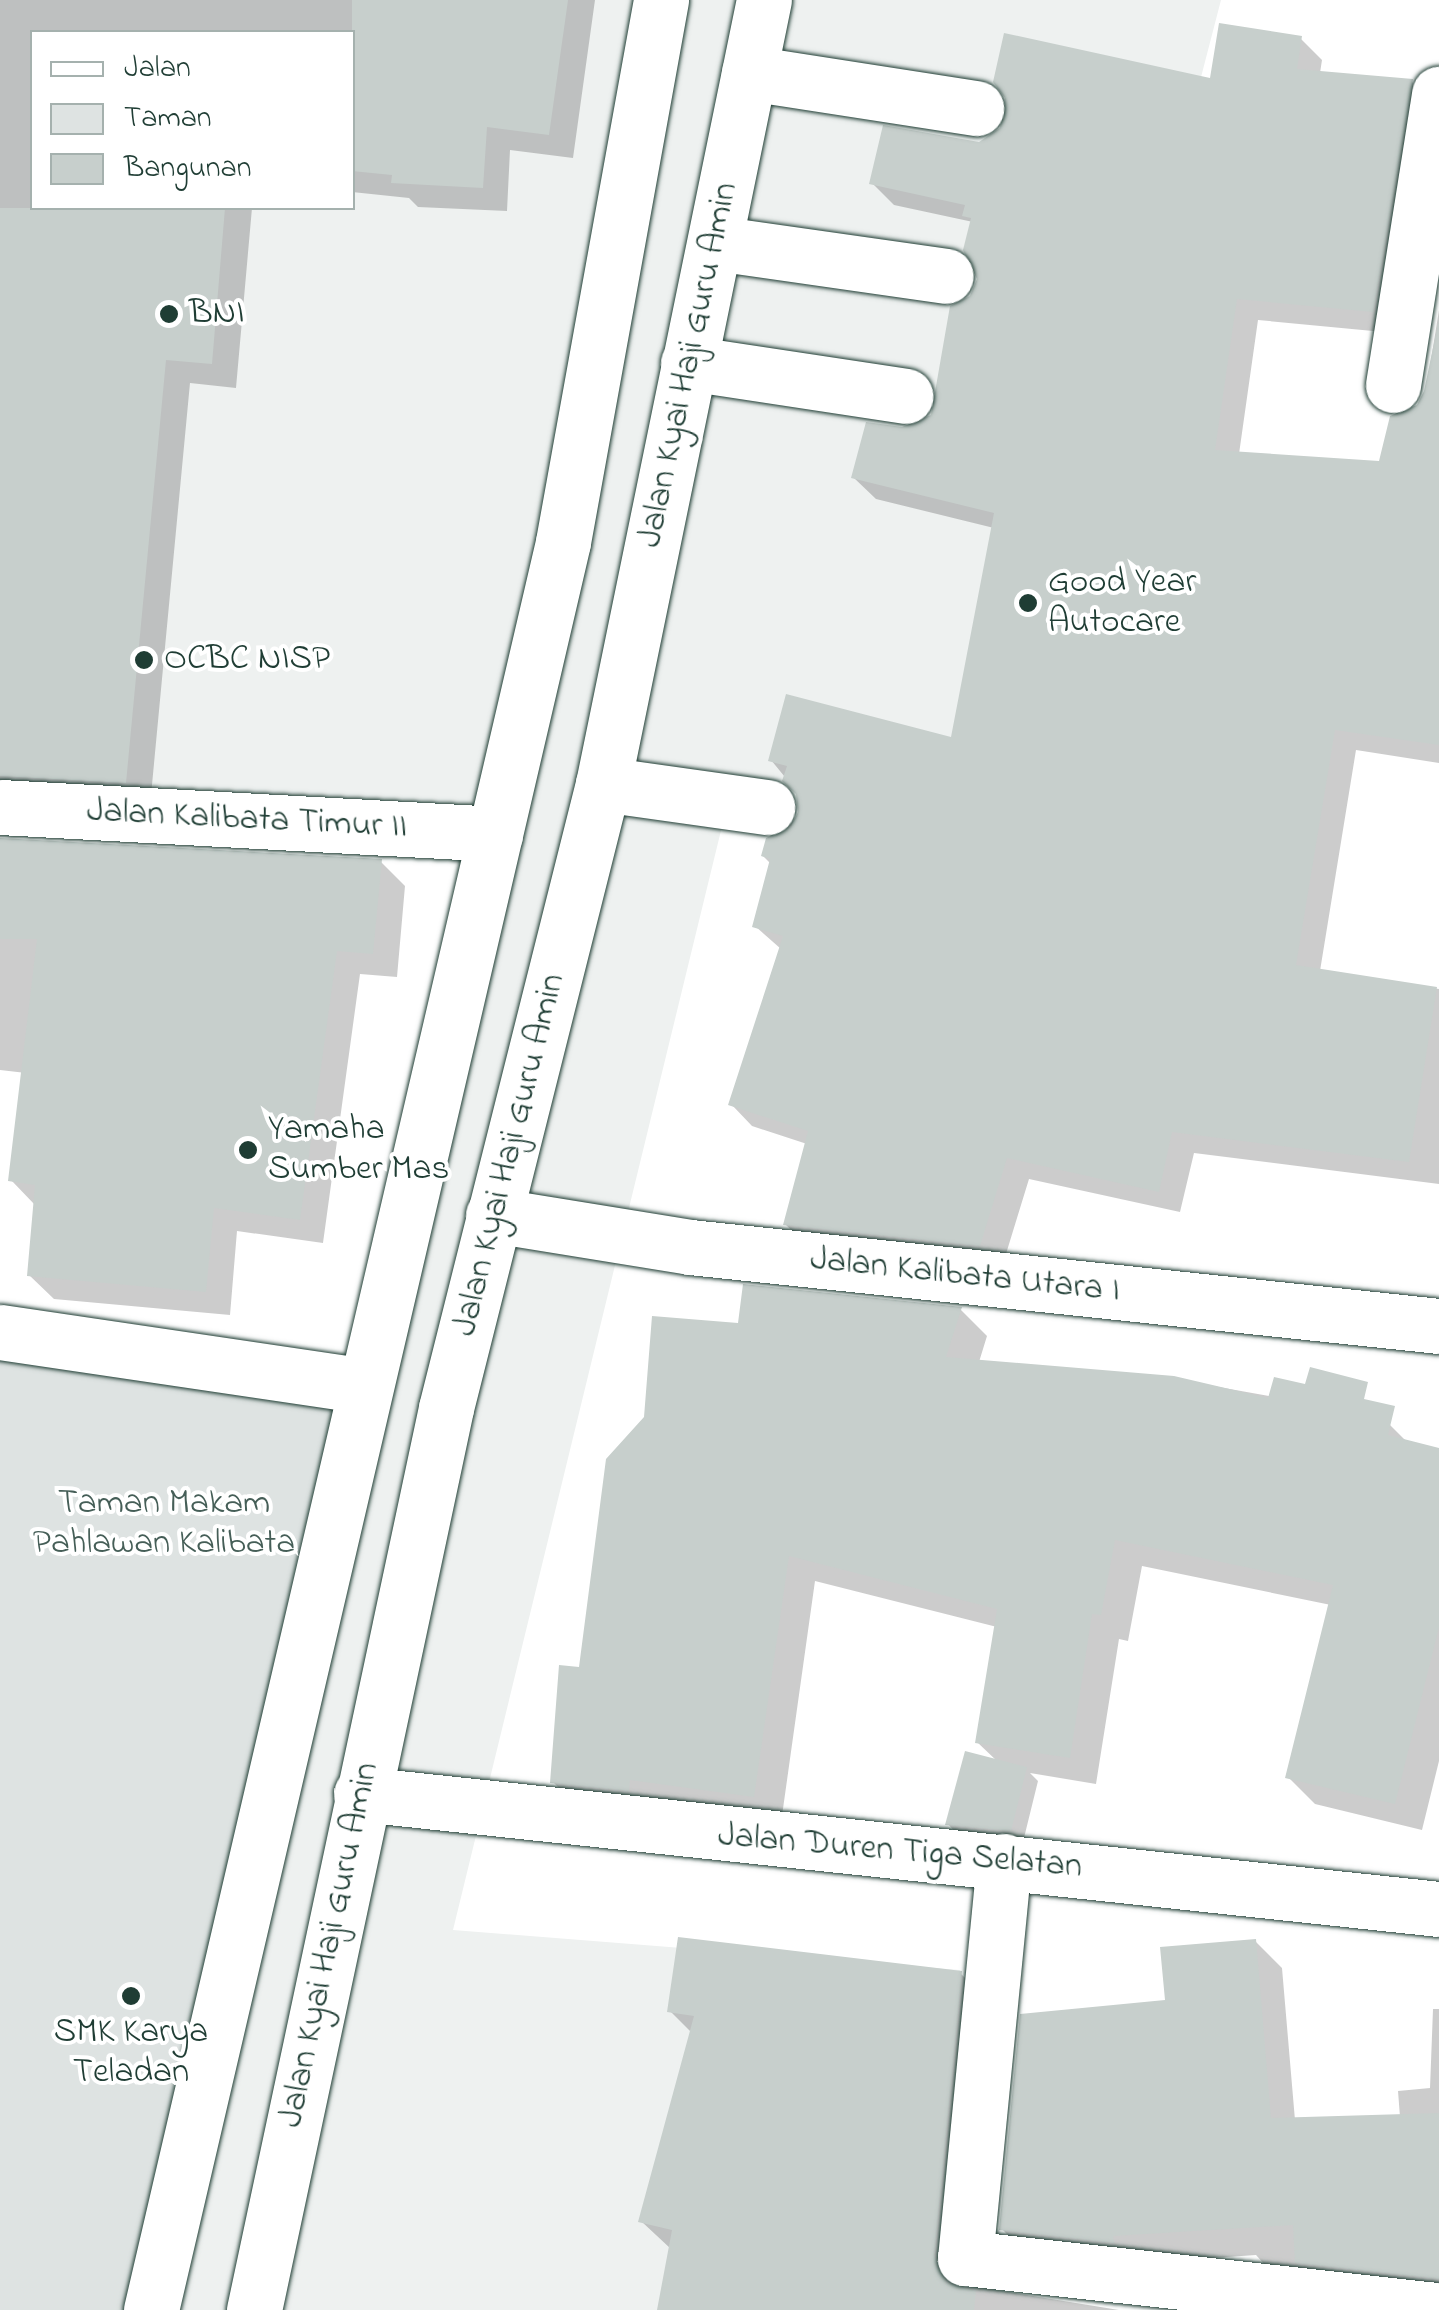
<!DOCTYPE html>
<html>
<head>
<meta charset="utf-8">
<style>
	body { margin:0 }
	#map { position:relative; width:1439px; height:2310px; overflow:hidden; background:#fff; font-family:"Indie Flower",sans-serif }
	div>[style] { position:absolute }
	.built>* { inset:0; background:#eef1f0 }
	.green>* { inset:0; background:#dee3e2 }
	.shadow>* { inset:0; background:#0003 }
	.building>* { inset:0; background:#c7cfcc }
	.roads { filter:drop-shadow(0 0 2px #1f3d34) drop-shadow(0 0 2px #1f3d34) }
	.minor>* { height:55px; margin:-27.5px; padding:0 27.5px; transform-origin:27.5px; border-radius:27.5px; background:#fff }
	.major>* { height:55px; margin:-27.5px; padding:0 27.5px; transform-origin:27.5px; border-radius:27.5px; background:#fff }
	.dots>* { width:28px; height:28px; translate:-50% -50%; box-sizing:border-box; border:5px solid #fff; border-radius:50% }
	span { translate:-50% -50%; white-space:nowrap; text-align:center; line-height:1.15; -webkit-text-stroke:8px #fff; paint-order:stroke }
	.poi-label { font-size:35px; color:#1f3d34 }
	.left { translate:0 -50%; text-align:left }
	.street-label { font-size:35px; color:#1f3d34 }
	.park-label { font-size:35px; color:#455e57 }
	.legend { position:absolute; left:30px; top:30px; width:325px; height:180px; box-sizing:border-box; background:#fff; border:2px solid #a5b1ae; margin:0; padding:12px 18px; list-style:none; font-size:30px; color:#1f3d34 }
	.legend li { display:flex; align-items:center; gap:20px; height:50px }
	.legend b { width:50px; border:2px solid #a5b1ae }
</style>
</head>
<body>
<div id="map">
	<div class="built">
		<div style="clip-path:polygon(evenodd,0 0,1221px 0,1149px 278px,1046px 890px,726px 810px,453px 1930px,960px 1970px,868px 2310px,155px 2310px,494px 834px,0 837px,0 0,32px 32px,352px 32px,352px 208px,32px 208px,32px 32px)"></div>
	</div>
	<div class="green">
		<div style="clip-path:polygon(0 1332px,364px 1386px,155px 2310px,0 2310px)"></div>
	</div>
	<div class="shadow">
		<div style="clip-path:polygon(0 0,595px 0,573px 158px,510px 150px,507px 211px,418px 207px,409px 198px,352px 192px,352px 32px,32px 32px,32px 208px,252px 208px,236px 388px,190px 383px,150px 806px,0 818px)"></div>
		<div style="clip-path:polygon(1301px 39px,1322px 60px,1320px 73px,1411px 81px,1433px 103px,1394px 333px,1258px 320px,1239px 454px,1381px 464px,1426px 391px,1439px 310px,1439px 763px,1356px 750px,1320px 971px,1439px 989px,1439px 1184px,1194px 1153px,1180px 1212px,1029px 1179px,1002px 1267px,808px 1246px,786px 1225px,807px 1144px,752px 1126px,731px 1104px,781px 949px,755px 926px,771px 864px,763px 856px,800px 813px,798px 793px,771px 760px,953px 740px,994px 528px,876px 499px,854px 478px,903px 430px,933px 416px,980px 279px,973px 222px,894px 205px,872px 183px,980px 144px,1212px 81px)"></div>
		<div style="clip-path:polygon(0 841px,381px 862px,405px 886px,397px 977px,360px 974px,323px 1243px,237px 1231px,230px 1315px,54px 1299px,29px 1275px,35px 1205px,11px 1180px,26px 1073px,0 1070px)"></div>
		<div style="clip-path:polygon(960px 1309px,987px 1336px,979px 1362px,1174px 1379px,1269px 1396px,1390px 1425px,1408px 1443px,1439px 1450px,1439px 1761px,1422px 1830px,1315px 1804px,1288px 1777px,1331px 1605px,1142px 1566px,1128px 1641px,1119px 1639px,1096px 1784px,1030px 1773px,1038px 1781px,1023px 1842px,959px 1836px,948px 1824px,998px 1762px,977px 1742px,997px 1627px,815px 1581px,781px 1823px,580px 1809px,553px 1782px,581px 1670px,740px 1326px)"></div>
		<div style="clip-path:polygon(1255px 1941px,1282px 1968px,1295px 2120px,1400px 2117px,1398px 2091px,1430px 2088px,1433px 2009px,1439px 2009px,1439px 2305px,1283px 2285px,1256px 2255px,1139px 2263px,1029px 2257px,1002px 2229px,1167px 2002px)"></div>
		<div style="clip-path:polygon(960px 1973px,988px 2000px,960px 2284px,1119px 2310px,659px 2310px,671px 2249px,641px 2221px,692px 2033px,670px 2011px)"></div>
	</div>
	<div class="building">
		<div style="clip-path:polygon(352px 0,568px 0,549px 135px,487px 127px,483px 188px,391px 183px,392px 175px,352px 171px)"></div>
		<div style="clip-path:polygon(1219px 23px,1302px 36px,1297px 69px,1413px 79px,1373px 312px,1237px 299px,1215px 450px,1379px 461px,1390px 416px,1417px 405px,1424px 391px,1439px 319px,1439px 745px,1335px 730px,1296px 965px,1437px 987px,1409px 1162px,1172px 1132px,1159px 1192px,1007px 1158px,980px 1246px,783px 1225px,808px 1131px,728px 1105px,783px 936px,752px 927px,770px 859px,761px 856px,766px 838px,791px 827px,798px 812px,796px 794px,782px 781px,787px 766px,768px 761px,786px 694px,951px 737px,994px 513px,851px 478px,866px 422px,902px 427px,931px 415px,950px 306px,970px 296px,977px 279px,963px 250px,971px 218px,962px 216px,965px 205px,869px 184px,883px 125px,979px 142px,1000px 128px,1005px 98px,993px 82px,1004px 33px,1210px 78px)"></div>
		<div style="clip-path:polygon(0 208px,225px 208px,212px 364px,166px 360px,126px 783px,0 776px)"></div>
		<div style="clip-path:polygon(0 838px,382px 859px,373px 954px,337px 951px,300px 1220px,214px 1208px,206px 1292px,27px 1276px,35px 1185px,8px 1181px,37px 939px,0 939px)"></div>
		<div style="clip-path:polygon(743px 1284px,962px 1307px,946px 1357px,1174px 1376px,1268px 1398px,1274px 1377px,1305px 1384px,1310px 1367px,1368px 1382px,1364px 1399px,1395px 1406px,1388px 1435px,1439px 1448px,1439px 1627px,1395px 1804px,1285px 1778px,1333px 1585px,1115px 1540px,1101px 1615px,1092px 1614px,1070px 1758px,975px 1743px,997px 1609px,789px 1556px,754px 1797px,630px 1780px,629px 1791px,550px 1783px,559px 1665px,579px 1667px,606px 1459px,644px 1417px,652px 1316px,738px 1323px)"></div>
		<div style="clip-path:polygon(965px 1751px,1027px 1767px,1011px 1831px,945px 1825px)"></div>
		<div style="clip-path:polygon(678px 1937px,962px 1971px,934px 2256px,946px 2283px,976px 2291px,974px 2310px,657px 2310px,672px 2230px,638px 2222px,694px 2016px,667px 2012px)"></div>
		<div style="clip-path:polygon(1256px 1939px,1271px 2118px,1439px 2113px,1439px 2279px,1295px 2263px,1293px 2225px,1113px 2236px,1114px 2243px,999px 2230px,1020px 2014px,1165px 2000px,1160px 1947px)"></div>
	</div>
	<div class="roads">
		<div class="minor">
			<div style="left:749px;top:73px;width:230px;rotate:8.8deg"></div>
			<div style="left:715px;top:243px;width:233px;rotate:8.1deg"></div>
			<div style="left:688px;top:363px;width:220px;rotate:8.6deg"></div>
			<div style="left:1393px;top:385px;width:295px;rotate:-81deg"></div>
			<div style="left:603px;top:784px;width:166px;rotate:8deg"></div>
			<div style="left:0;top:807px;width:496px;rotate:3.1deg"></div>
			<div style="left:493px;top:1215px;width:200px;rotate:9.2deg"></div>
			<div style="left:690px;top:1247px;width:753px;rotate:6.02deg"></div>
			<div style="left:0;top:1332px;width:368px;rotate:8.4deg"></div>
			<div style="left:361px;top:1794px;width:1084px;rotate:6.09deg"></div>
			<div style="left:1004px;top:1861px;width:399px;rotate:95.6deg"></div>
			<div style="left:965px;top:2258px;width:472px;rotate:6.3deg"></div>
		</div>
		<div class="major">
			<div style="left:151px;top:2310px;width:1815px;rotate:-76.88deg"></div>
			<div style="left:563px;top:542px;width:551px;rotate:-79.75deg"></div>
			<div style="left:254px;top:2310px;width:922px;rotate:-77.98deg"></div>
			<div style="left:446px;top:1408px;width:643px;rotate:-75.88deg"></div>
			<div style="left:603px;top:784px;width:800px;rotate:-78.4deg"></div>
		</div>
	</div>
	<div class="dots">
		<div style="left:169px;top:314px;background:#1f3d34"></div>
		<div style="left:1028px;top:603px;background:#1f3d34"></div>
		<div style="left:144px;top:660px;background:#1f3d34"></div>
		<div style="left:248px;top:1150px;background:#1f3d34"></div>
		<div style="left:131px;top:1996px;background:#1f3d34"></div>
	</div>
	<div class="poi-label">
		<span class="left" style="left:189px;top:314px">BNI</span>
		<span class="left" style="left:1048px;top:603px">Good Year<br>Autocare</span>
		<span class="left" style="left:164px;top:660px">OCBC NISP</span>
		<span class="left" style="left:268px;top:1150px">Yamaha<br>Sumber Mas</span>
		<span style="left:131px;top:2053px">SMK Karya<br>Teladan</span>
	</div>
	<div class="street-label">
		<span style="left:689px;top:365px;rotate:-78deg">Jalan Kyai Haji Guru Amin</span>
		<span style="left:247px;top:820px;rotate:3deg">Jalan Kalibata Timur II</span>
		<span style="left:510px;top:1155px;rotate:-76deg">Jalan Kyai Haji Guru Amin</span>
		<span style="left:965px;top:1276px;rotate:6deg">Jalan Kalibata Utara I</span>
		<span style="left:900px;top:1852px;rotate:5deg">Jalan Duren Tiga Selatan</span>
		<span style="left:330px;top:1945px;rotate:-78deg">Jalan Kyai Haji Guru Amin</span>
	</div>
	<div class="park-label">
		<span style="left:164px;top:1524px">Taman Makam<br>Pahlawan Kalibata</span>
	</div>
	<ul class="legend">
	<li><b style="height:12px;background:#fff"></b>Jalan</li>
	<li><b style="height:28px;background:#dee3e2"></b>Taman</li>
	<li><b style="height:28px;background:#c7cfcc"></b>Bangunan</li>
	</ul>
</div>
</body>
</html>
